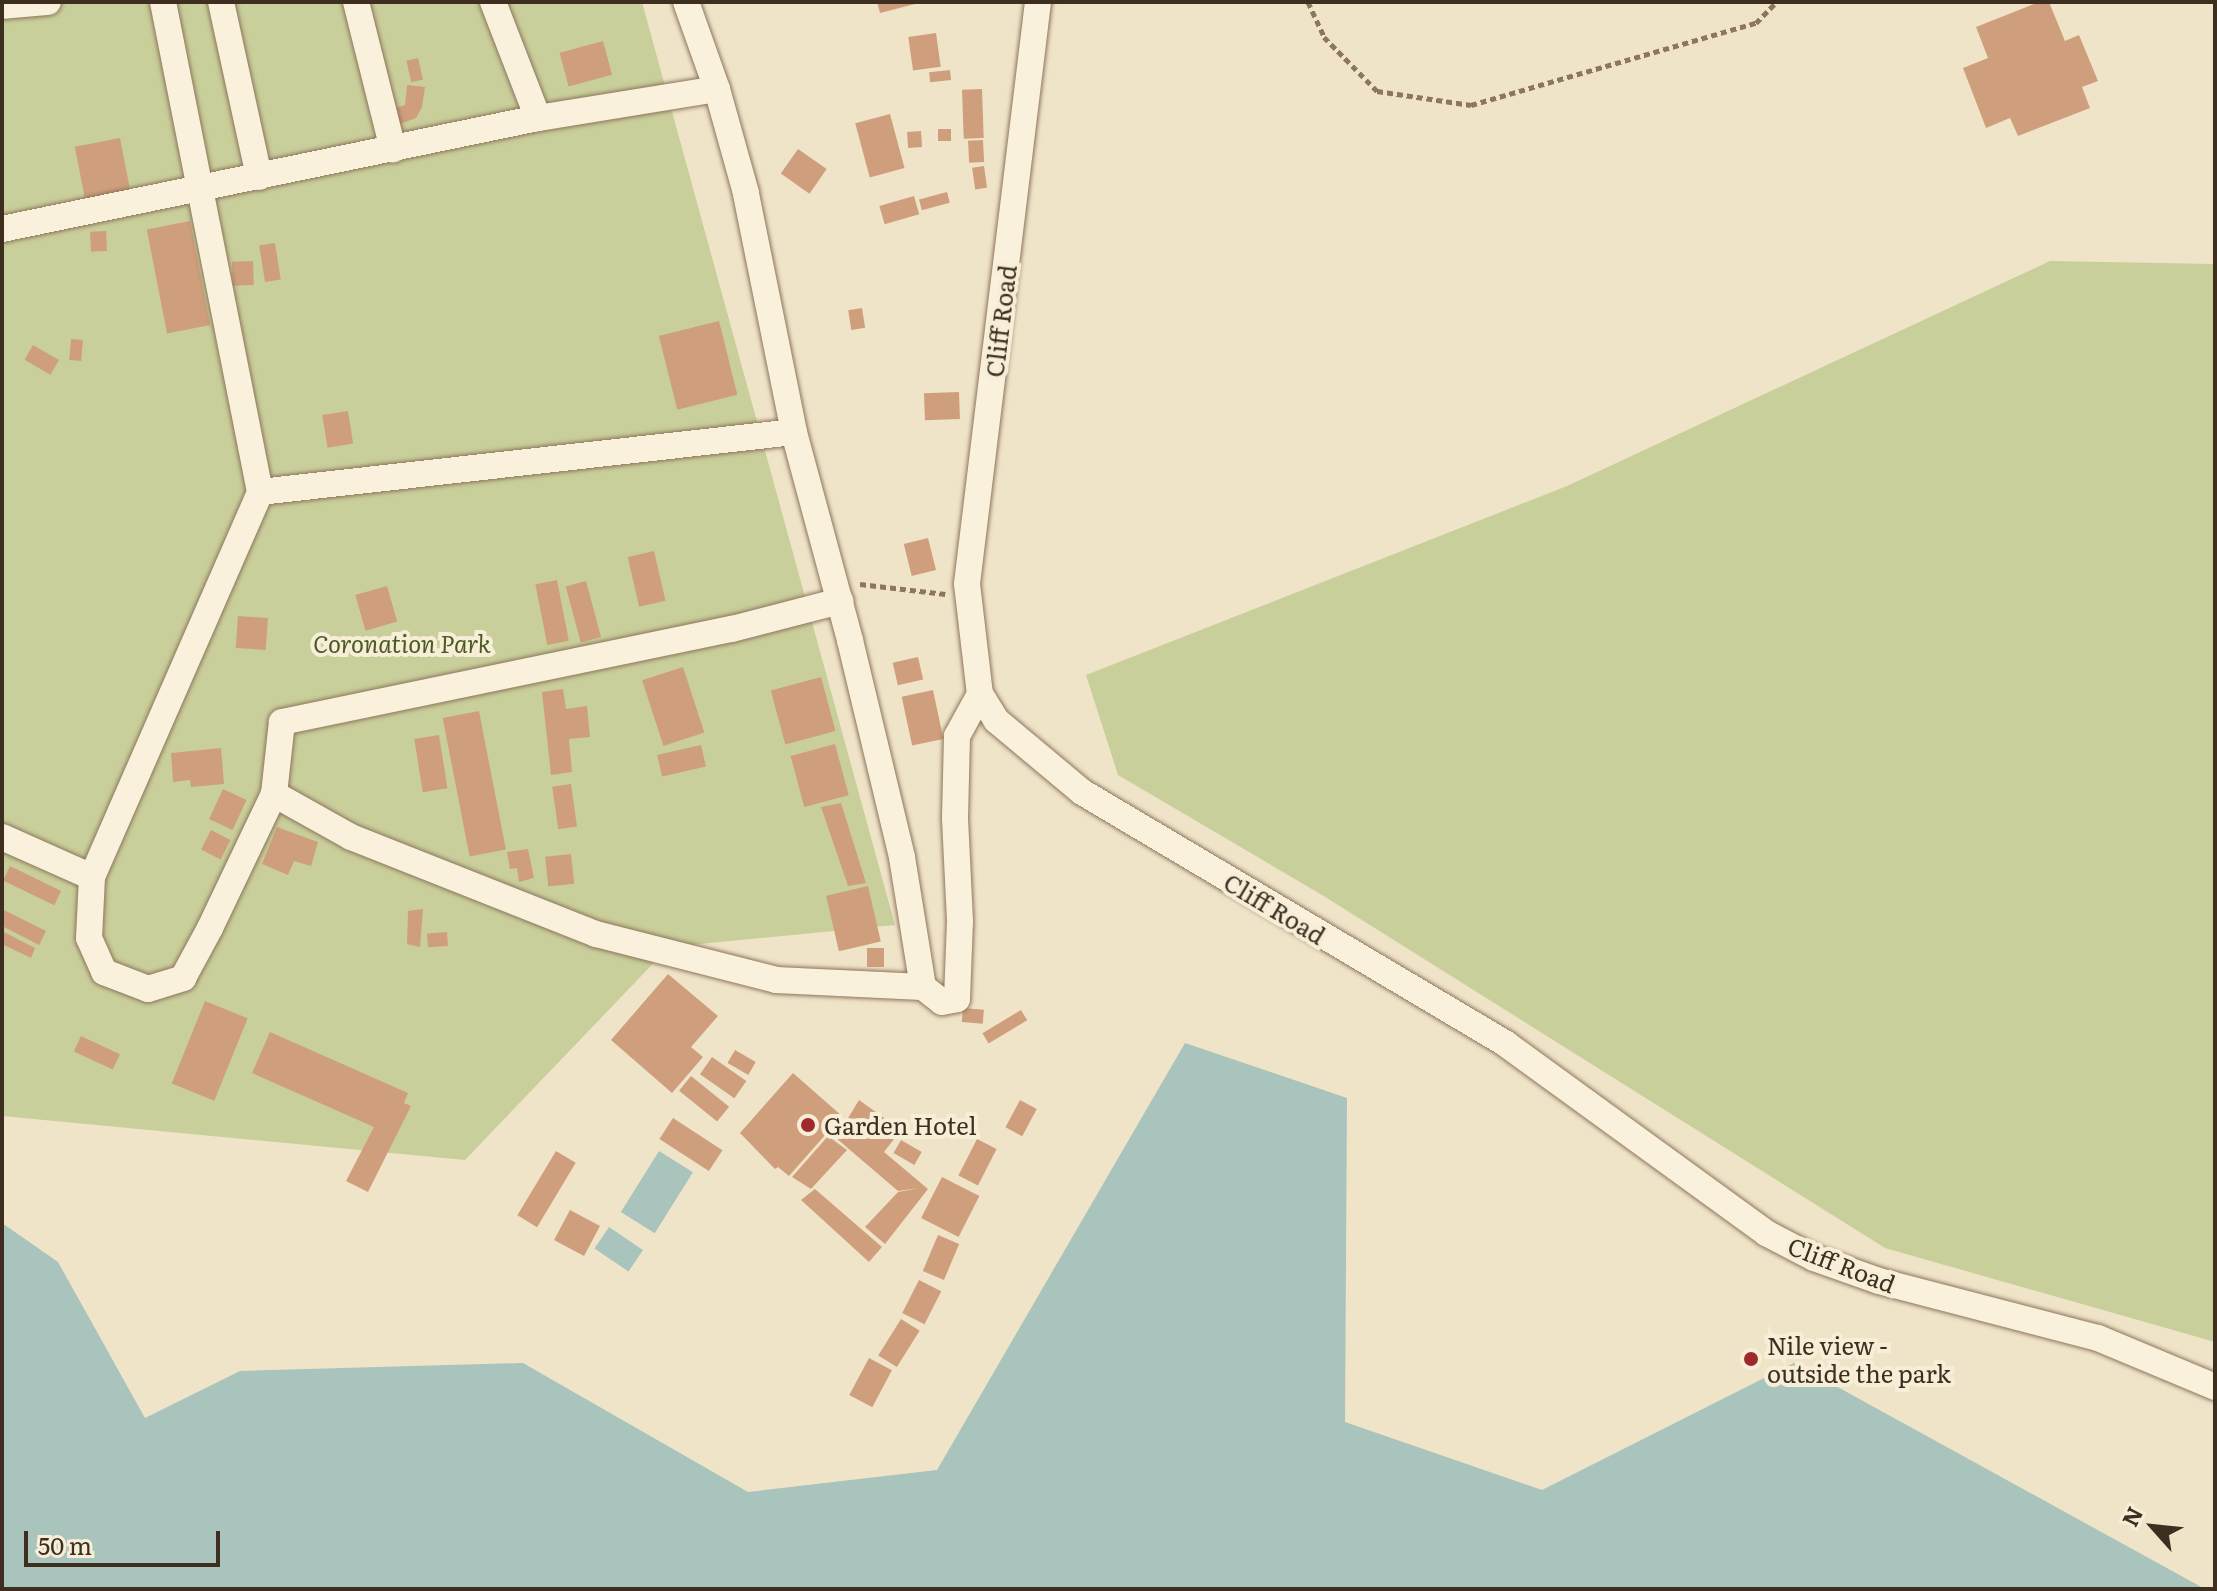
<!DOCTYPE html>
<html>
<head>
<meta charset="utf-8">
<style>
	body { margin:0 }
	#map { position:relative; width:2217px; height:1591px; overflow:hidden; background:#f0e4c8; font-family:Literata,serif }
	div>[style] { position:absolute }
	.green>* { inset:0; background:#c9cf9b }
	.water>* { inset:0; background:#a9c4bc; transform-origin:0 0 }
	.building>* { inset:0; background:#cf9f7d; transform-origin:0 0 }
	.path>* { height:5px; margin-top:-2.5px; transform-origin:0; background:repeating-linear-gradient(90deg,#8d765c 0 6px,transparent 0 10px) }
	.roads { filter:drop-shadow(0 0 2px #8d765c) drop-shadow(0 0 2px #8d765c) }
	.minor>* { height:26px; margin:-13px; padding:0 13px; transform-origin:13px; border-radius:13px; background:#faf1dc }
	.dots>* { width:22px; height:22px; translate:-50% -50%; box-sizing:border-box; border:4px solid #f7eed8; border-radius:50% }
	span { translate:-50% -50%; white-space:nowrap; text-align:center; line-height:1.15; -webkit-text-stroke:8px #f7eed8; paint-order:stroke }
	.street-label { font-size:24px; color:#3d2e20 }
	.park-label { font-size:24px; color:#4d5a26; font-style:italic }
	.poi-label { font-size:24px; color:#3d2e20 }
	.left { translate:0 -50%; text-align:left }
	.frame { position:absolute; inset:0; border:4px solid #3d2e20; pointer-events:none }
	.north { position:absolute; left:2113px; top:1487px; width:80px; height:80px; -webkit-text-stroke:6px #f7eed8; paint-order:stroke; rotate:297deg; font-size:22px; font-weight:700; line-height:32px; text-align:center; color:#3d2e20 }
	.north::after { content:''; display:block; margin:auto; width:28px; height:36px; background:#3d2e20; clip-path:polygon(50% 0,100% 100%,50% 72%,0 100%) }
	.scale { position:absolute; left:24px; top:1531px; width:196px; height:36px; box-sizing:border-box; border:4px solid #3d2e20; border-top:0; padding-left:10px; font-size:24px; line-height:28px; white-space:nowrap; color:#3d2e20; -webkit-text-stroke:6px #f7eed8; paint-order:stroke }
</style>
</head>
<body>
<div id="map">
	<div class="green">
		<div style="clip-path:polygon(3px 2px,642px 2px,895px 925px,669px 947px,465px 1160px,2px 1116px)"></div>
		<div style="clip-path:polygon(2050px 261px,2215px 264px,2215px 1342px,1885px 1248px,1322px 895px,1118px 775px,1086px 675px,1567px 486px)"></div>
	</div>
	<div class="water">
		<div style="clip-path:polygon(1185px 1043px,1347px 1098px,1345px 1422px,1542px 1490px,1794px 1363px,2205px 1589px,2px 1589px,2px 1223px,58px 1262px,145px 1418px,240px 1371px,523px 1363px,748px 1492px,937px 1470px)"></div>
		<div style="left:659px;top:1151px;width:40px;height:72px;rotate:32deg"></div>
		<div style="left:609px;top:1227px;width:41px;height:26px;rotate:34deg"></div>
	</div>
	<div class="building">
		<div style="clip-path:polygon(877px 2px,919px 2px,919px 3px,880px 13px)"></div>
		<div style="clip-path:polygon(2039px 2px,2049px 2px,2065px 41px,2079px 35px,2098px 81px,2082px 87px,2090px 108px,2018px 136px,2010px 118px,1986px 128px,1963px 68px,1988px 58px,1976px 27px)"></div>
		<div style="left:936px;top:33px;width:34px;height:28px;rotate:82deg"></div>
		<div style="left:603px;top:41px;width:35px;height:45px;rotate:75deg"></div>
		<div style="left:418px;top:58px;width:22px;height:12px;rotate:77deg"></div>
		<div style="left:950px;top:70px;width:10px;height:21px;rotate:84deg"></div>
		<div style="clip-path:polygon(407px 85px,425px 87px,422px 107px,416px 118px,400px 124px,395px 108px,405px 105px)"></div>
		<div style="left:982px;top:89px;width:49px;height:20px;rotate:88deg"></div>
		<div style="left:890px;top:114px;width:56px;height:36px;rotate:75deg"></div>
		<div style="left:938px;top:129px;width:13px;height:12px"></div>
		<div style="left:921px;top:131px;width:16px;height:14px;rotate:86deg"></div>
		<div style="left:120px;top:138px;width:53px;height:46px;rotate:79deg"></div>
		<div style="left:983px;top:140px;width:22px;height:15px;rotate:87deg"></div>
		<div style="left:798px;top:149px;width:35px;height:30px;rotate:35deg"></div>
		<div style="left:984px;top:166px;width:22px;height:12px;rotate:82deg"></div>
		<div style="left:947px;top:192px;width:11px;height:29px;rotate:75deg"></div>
		<div style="left:914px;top:196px;width:19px;height:36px;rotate:74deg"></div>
		<div style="left:190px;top:221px;width:106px;height:44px;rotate:79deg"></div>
		<div style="left:106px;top:231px;width:20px;height:16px;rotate:87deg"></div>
		<div style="left:275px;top:243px;width:37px;height:16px;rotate:81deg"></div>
		<div style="left:253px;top:261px;width:24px;height:21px;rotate:88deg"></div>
		<div style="left:862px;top:308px;width:20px;height:14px;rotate:81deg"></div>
		<div style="left:719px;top:321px;width:76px;height:62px;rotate:76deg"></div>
		<div style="left:71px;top:339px;width:12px;height:21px;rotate:5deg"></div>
		<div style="left:33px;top:345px;width:30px;height:17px;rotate:30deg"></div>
		<div style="left:959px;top:392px;width:27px;height:35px;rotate:88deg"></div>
		<div style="left:348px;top:411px;width:33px;height:26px;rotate:81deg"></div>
		<div style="left:928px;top:538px;width:33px;height:25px;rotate:76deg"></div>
		<div style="left:654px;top:551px;width:51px;height:27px;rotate:77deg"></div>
		<div style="left:557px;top:580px;width:62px;height:22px;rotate:79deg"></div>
		<div style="left:586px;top:581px;width:58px;height:21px;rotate:75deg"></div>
		<div style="left:387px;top:586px;width:37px;height:33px;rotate:74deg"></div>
		<div style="left:238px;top:616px;width:30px;height:32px;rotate:4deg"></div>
		<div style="left:918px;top:657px;width:23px;height:26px;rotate:77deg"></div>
		<div style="left:683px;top:667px;width:69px;height:43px;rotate:72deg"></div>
		<div style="left:821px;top:677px;width:56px;height:52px;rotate:75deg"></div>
		<div style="clip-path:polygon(563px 689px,566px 709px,587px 706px,590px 737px,569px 739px,572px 772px,551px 775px,542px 692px)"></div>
		<div style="left:933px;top:690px;width:50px;height:32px;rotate:78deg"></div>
		<div style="left:479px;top:711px;width:141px;height:37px;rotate:79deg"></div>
		<div style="left:439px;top:735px;width:54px;height:25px;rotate:81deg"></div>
		<div style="left:835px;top:744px;width:53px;height:46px;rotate:75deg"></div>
		<div style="left:701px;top:745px;width:22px;height:45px;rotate:77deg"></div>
		<div style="clip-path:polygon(221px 748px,224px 784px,191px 787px,190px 780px,173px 782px,171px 753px)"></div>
		<div style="left:571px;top:784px;width:43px;height:19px;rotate:82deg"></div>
		<div style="left:223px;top:789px;width:26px;height:33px;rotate:25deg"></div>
		<div style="clip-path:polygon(841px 803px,866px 883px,848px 886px,821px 807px)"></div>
		<div style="clip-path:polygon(277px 827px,318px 842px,311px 866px,294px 861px,288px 875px,262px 864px)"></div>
		<div style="left:211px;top:830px;width:22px;height:22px;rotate:27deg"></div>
		<div style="clip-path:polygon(528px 849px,534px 878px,519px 882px,517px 868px,510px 869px,507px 852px)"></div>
		<div style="left:571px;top:854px;width:30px;height:26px;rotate:84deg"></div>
		<div style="left:10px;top:866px;width:57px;height:16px;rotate:26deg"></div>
		<div style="left:868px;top:886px;width:57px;height:43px;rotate:77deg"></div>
		<div style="clip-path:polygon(2px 909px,46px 931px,39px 945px,2px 926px)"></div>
		<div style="clip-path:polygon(423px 909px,420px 947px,407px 944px,408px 911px)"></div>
		<div style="clip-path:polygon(2px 931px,35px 948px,31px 958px,2px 944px)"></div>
		<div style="left:447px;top:932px;width:14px;height:20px;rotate:86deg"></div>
		<div style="left:867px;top:948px;width:17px;height:19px"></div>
		<div style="clip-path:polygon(668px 974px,718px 1016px,691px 1047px,703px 1057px,672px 1093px,611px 1040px)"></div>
		<div style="left:205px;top:1001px;width:46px;height:89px;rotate:22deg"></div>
		<div style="left:963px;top:1008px;width:21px;height:14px;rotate:5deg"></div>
		<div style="left:1021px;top:1010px;width:12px;height:45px;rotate:59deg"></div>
		<div style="clip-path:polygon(270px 1032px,408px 1093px,404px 1103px,411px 1106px,368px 1192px,346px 1181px,374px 1127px,252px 1073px)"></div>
		<div style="left:81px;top:1036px;width:43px;height:17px;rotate:25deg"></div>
		<div style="left:735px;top:1050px;width:24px;height:15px;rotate:30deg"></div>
		<div style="left:712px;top:1057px;width:42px;height:21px;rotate:35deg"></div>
		<div style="clip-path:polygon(793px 1073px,842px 1116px,789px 1176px,778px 1167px,775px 1169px,740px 1133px)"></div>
		<div style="left:691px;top:1076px;width:49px;height:19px;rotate:39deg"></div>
		<div style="clip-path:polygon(859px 1100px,901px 1130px,884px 1152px,928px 1189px,885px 1244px,865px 1227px,898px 1192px,919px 1188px,898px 1191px,836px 1138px)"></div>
		<div style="left:1020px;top:1100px;width:19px;height:31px;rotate:28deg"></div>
		<div style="left:673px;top:1118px;width:59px;height:25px;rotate:33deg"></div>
		<div style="clip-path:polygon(828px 1136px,847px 1150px,811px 1189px,792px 1177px)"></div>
		<div style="left:977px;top:1139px;width:22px;height:41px;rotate:27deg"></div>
		<div style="left:901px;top:1140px;width:24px;height:15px;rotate:30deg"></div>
		<div style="left:556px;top:1151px;width:23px;height:75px;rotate:31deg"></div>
		<div style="left:942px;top:1177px;width:42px;height:46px;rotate:27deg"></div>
		<div style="clip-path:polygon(815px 1189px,882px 1247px,869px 1262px,801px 1200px)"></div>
		<div style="left:570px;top:1210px;width:34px;height:34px;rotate:28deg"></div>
		<div style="left:938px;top:1235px;width:23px;height:39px;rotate:23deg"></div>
		<div style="left:919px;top:1280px;width:25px;height:37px;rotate:27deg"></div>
		<div style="left:901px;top:1319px;width:22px;height:43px;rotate:32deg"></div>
		<div style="left:869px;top:1358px;width:26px;height:42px;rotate:28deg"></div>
	</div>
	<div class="path">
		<div style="left:1308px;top:2px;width:38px;rotate:65deg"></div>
		<div style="left:1324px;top:37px;width:76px;rotate:45.5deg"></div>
		<div style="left:1377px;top:91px;width:95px;rotate:8.5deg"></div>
		<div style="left:1471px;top:105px;width:297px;rotate:-16.1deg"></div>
		<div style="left:1756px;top:23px;width:29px;rotate:-46deg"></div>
		<div style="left:860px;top:584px;width:86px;rotate:6.7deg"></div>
	</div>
	<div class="roads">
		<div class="minor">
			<div style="left:163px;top:2px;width:500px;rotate:78.8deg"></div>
			<div style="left:221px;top:2px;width:179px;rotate:77.7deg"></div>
			<div style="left:356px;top:2px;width:152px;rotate:75.9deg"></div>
			<div style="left:493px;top:2px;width:124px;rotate:68.8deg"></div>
			<div style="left:1038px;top:2px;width:586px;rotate:96.96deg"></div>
			<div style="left:967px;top:584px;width:111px;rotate:83.3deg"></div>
			<div style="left:980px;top:694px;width:31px;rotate:58deg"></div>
			<div style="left:996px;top:720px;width:112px;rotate:39.9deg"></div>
			<div style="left:1082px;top:792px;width:493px;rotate:30.7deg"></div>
			<div style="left:1506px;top:1044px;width:321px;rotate:36deg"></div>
			<div style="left:1766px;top:1233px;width:54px;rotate:27.5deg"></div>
			<div style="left:1814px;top:1258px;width:69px;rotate:19.5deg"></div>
			<div style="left:1879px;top:1281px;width:226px;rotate:14.6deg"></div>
			<div style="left:2098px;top:1338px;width:127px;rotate:22.7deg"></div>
			<div style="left:2px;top:6px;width:46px;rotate:-5deg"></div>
			<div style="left:2px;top:229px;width:547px;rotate:-11.7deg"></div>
			<div style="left:538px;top:118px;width:181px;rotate:-9.2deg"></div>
			<div style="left:274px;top:794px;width:88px;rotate:29.2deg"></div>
			<div style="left:351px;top:837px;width:264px;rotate:21.6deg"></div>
			<div style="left:596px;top:934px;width:186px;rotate:14.3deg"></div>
			<div style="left:776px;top:980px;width:147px;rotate:2.7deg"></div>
			<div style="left:923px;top:987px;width:132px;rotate:-99.2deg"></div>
			<div style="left:902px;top:857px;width:223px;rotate:-103.5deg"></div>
			<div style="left:850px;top:640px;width:215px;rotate:-105.1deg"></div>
			<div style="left:794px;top:432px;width:244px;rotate:-101.4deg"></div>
			<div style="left:746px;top:193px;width:108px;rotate:-105.6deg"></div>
			<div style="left:717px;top:89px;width:92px;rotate:-109.6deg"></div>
			<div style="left:2px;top:837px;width:98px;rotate:24deg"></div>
			<div style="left:92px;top:877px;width:61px;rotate:92.8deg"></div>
			<div style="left:89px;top:938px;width:37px;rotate:66deg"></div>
			<div style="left:104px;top:972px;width:47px;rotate:21.1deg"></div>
			<div style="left:148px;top:989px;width:37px;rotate:-17deg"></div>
			<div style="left:183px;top:978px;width:57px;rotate:-61.6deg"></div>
			<div style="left:210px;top:928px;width:148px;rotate:-64.5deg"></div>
			<div style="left:274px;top:794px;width:72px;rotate:-83.7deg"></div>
			<div style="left:282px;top:722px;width:460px;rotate:-11.7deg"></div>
			<div style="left:732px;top:629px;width:112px;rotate:-14.5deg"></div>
			<div style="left:92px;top:877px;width:420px;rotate:-66.4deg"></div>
			<div style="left:260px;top:492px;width:537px;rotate:-6.41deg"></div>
			<div style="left:923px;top:987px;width:24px;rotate:38deg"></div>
			<div style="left:942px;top:1002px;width:15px;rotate:-11deg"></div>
			<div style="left:957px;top:999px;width:78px;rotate:-87.8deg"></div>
			<div style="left:960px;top:921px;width:103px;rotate:-92.8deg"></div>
			<div style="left:955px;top:818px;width:82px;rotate:-88.6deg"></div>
			<div style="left:957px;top:736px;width:48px;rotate:-61.3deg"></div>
		</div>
	</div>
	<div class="dots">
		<div style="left:808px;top:1125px;background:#9e2a2b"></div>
		<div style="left:1751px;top:1359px;background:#9e2a2b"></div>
	</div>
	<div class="street-label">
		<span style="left:1000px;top:321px;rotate:-83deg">Cliff Road</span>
		<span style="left:1275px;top:908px;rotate:31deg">Cliff Road</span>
		<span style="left:1842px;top:1264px;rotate:21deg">Cliff Road</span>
	</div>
	<div class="park-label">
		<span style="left:402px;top:643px">Coronation Park</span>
	</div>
	<div class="poi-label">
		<span class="left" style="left:824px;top:1125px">Garden Hotel</span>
		<span class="left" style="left:1767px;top:1359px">Nile view -<br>outside the park</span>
	</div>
	<div class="frame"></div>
	<div class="north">N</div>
	<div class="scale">50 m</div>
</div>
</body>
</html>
